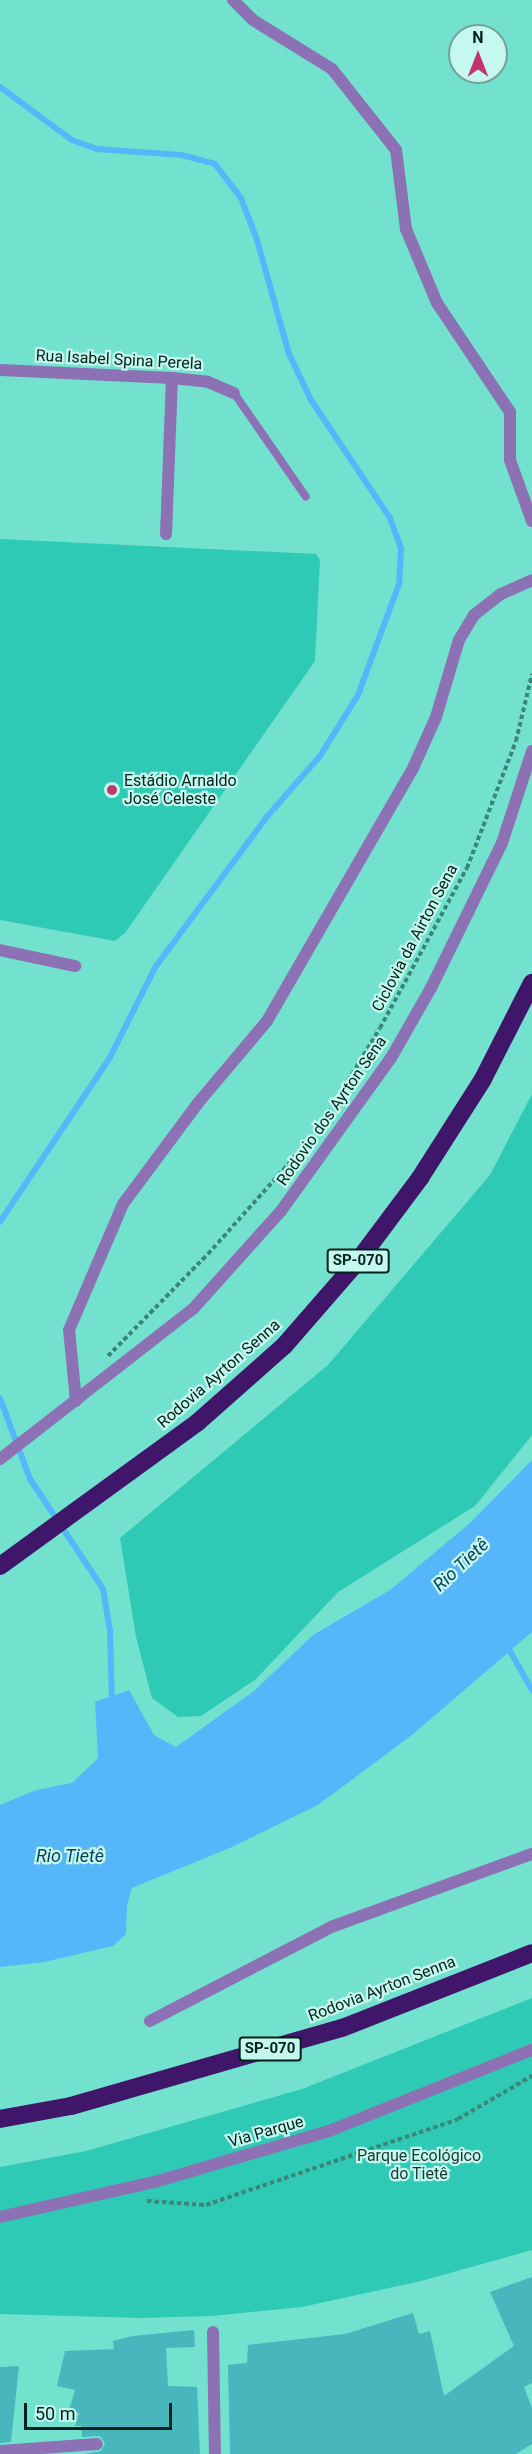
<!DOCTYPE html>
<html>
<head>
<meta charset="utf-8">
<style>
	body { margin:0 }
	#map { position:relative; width:532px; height:2454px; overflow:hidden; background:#72e2cf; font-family:Roboto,sans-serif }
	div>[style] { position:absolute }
	.green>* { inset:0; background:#2fcab5 }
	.water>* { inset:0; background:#55b7fa }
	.stream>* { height:6px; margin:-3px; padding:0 3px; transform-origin:3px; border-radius:3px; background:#55b7fa }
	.building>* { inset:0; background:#47b6bd }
	.path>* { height:4px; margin-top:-2px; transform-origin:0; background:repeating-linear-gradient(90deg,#3b8579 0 4.5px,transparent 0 7.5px) }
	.service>* { height:8px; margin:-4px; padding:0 4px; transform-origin:4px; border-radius:4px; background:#8c72b5 }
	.minor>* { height:12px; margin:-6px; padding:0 6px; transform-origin:6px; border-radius:6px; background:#8c72b5 }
	.motorway>* { height:18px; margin:-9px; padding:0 9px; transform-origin:9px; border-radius:9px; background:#3f1669 }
	.dots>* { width:16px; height:16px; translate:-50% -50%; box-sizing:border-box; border:3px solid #c5f8ee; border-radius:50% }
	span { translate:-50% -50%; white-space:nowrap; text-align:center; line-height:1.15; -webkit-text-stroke:4.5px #c5f8ee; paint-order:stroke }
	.shield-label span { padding:2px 4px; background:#c5f8ee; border:2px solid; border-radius:4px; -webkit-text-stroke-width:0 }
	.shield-label { font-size:15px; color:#00221d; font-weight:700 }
	.street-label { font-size:16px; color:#00221d }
	.poi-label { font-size:16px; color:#00221d }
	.left { translate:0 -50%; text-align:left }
	.park-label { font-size:16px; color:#193833 }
	.water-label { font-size:18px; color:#074061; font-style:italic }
	.north { position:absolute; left:448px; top:24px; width:60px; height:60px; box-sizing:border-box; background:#c5f8ee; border:2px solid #76a29a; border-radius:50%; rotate:0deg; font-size:16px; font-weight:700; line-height:24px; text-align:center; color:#00221d }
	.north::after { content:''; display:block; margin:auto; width:21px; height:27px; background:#c2366d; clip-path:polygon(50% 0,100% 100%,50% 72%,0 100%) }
	.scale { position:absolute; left:24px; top:2403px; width:148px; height:27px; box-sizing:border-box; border:3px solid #00221d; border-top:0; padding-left:8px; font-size:18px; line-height:21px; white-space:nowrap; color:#00221d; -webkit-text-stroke:4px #c5f8ee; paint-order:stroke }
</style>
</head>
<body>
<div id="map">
	<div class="green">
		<div style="clip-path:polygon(0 539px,316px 554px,320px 560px,315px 661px,125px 933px,115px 941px,0 920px)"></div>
		<div style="clip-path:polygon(532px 1094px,532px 1435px,475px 1506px,338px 1592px,256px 1679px,201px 1716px,178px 1717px,152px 1698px,136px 1637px,120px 1538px,328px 1365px,490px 1175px)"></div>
		<div style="clip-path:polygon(532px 1998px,532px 2250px,421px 2281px,302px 2307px,212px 2316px,142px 2318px,0 2314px,0 2167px,86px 2151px,302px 2089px)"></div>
	</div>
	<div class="water">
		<div style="clip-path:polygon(532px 1460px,532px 1632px,412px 1735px,318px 1805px,232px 1847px,132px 1888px,127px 1905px,126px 1934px,113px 1946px,44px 1962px,0 1967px,0 1805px,36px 1790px,72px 1783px,98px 1758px,95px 1702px,129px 1690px,154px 1735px,176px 1747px,254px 1691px,313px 1635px,390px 1590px,470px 1523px)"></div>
	</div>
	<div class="stream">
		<div style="left:0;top:87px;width:89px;rotate:36.4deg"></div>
		<div style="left:72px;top:140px;width:27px;rotate:20deg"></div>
		<div style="left:97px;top:149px;width:85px;rotate:4deg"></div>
		<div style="left:182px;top:155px;width:34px;rotate:15deg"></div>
		<div style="left:215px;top:164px;width:43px;rotate:52.6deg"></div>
		<div style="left:241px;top:198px;width:45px;rotate:69.1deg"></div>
		<div style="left:257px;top:240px;width:118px;rotate:74.3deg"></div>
		<div style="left:289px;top:354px;width:51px;rotate:64.4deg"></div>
		<div style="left:311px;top:400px;width:142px;rotate:56.2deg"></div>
		<div style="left:390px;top:518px;width:33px;rotate:70deg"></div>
		<div style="left:401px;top:549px;width:35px;rotate:93deg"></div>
		<div style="left:399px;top:584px;width:118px;rotate:110.3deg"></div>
		<div style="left:358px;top:695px;width:72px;rotate:121.9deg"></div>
		<div style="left:320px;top:756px;width:82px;rotate:131.1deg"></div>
		<div style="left:266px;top:818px;width:184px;rotate:126.6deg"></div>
		<div style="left:156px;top:966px;width:104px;rotate:116.8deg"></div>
		<div style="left:109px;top:1059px;width:196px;rotate:123.8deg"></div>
		<div style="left:0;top:1398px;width:86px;rotate:69.7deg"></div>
		<div style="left:30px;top:1479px;width:132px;rotate:56.4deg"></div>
		<div style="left:103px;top:1589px;width:43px;rotate:80.5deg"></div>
		<div style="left:110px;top:1631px;width:71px;rotate:88.4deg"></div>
		<div style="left:506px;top:1644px;width:53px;rotate:60.5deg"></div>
	</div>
	<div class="building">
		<div style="clip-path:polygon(532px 2277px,532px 2383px,524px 2387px,532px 2408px,532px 2444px,516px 2454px,230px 2454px,228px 2365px,247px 2363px,248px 2345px,345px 2334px,413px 2313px,419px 2334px,430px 2331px,444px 2396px,514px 2346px,490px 2292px)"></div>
		<div style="clip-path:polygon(194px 2330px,195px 2347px,166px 2348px,168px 2386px,197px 2387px,200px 2454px,84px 2454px,101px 2451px,105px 2443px,100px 2436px,82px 2437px,81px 2426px,75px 2426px,79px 2413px,69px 2410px,75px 2390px,57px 2386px,65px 2351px,114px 2349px,113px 2341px,133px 2336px)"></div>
		<div style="clip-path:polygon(19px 2366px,11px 2442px,0 2443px,0 2367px)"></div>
	</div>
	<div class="path">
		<div style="left:321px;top:1126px;width:114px;rotate:-59deg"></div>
		<div style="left:380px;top:1028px;width:182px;rotate:-61.5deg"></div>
		<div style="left:467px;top:868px;width:136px;rotate:-68.9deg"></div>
		<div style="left:516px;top:741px;width:69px;rotate:-76.6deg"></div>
		<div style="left:108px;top:1356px;width:143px;rotate:-45.6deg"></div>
		<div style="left:208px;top:1254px;width:154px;rotate:-48.2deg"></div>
		<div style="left:147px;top:2201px;width:59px;rotate:3.9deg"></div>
		<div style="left:206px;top:2205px;width:266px;rotate:-18.8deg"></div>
		<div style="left:458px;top:2119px;width:86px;rotate:-30.2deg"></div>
	</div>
	<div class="service">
		<div style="left:234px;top:393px;width:126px;rotate:55.3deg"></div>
	</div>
	<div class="minor">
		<div style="left:233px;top:0;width:28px;rotate:45deg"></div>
		<div style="left:253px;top:20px;width:93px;rotate:31.8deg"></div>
		<div style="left:332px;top:69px;width:103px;rotate:51.7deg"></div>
		<div style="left:396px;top:150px;width:80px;rotate:82.8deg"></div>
		<div style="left:406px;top:229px;width:80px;rotate:67.3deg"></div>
		<div style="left:437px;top:303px;width:131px;rotate:56.2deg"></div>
		<div style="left:510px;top:412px;width:48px;rotate:90deg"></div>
		<div style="left:510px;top:460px;width:65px;rotate:70.2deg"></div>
		<div style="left:0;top:370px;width:172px;rotate:2.7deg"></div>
		<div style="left:172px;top:378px;width:36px;rotate:6deg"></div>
		<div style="left:208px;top:382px;width:28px;rotate:23deg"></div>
		<div style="left:166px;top:534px;width:156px;rotate:-87.8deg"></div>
		<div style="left:0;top:950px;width:77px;rotate:12deg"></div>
		<div style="left:76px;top:1401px;width:71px;rotate:-95.6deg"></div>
		<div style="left:69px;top:1330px;width:137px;rotate:-66.8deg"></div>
		<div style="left:123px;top:1204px;width:126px;rotate:-53.4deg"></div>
		<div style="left:198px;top:1103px;width:107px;rotate:-49.9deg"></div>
		<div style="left:267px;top:1021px;width:294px;rotate:-60deg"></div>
		<div style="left:414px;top:766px;width:54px;rotate:-65.8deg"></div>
		<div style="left:436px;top:717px;width:80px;rotate:-73.4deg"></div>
		<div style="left:459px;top:640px;width:29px;rotate:-59deg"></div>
		<div style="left:474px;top:615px;width:34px;rotate:-38deg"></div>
		<div style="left:501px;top:594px;width:34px;rotate:-24deg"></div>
		<div style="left:0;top:1459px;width:244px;rotate:-37.9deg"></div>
		<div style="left:193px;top:1309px;width:132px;rotate:-48.1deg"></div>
		<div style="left:281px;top:1211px;width:188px;rotate:-54.3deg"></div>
		<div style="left:391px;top:1058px;width:81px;rotate:-60.3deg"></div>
		<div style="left:431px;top:988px;width:161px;rotate:-63.9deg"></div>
		<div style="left:502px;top:843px;width:97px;rotate:-71.9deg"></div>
		<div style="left:150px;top:2021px;width:204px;rotate:-27.4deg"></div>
		<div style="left:331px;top:1927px;width:214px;rotate:-20deg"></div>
		<div style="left:0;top:2217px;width:162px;rotate:-12.8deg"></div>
		<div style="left:158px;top:2181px;width:178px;rotate:-16.3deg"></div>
		<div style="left:329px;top:2131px;width:219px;rotate:-21.8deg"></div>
		<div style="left:213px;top:2332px;width:122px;rotate:89.1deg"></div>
		<div style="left:0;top:2451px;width:97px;rotate:-4.1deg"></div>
	</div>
	<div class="motorway">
		<div style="left:0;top:1566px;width:245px;rotate:-36deg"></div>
		<div style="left:198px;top:1422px;width:115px;rotate:-41.5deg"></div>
		<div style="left:284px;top:1346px;width:113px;rotate:-49deg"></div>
		<div style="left:358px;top:1261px;width:104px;rotate:-53.2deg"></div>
		<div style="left:420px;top:1178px;width:117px;rotate:-57.5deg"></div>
		<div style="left:483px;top:1079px;width:108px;rotate:-63deg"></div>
		<div style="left:0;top:2119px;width:72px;rotate:-10.4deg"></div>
		<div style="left:71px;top:2106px;width:282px;rotate:-16.1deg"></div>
		<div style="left:342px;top:2028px;width:204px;rotate:-21.5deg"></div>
	</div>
	<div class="dots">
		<div style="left:112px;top:790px;background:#c2366d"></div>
	</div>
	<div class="shield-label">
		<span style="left:358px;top:1261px">SP-070</span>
		<span style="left:270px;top:2049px">SP-070</span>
	</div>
	<div class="street-label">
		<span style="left:119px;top:360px;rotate:3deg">Rua Isabel Spina Perela</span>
		<span style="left:415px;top:938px;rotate:-62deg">Ciclovia da Airton Sena</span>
		<span style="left:332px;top:1111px;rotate:-55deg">Rodovio dos Ayrton Sena</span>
		<span style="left:219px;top:1374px;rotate:-41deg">Rodovia Ayrton Senna</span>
		<span style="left:382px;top:1989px;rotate:-21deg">Rodovia Ayrton Senna</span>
		<span style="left:266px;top:2132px;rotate:-16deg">Via Parque</span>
	</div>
	<div class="poi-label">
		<span class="left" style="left:124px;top:790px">Estádio Arnaldo<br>José Celeste</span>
	</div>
	<div class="park-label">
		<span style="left:419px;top:2165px">Parque Ecológico<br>do Tietê</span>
	</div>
	<div class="water-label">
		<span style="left:461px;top:1565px;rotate:-43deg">Rio Tietê</span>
		<span style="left:70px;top:1856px">Rio Tietê</span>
	</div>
	<div class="north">N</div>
	<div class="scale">50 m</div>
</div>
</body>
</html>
